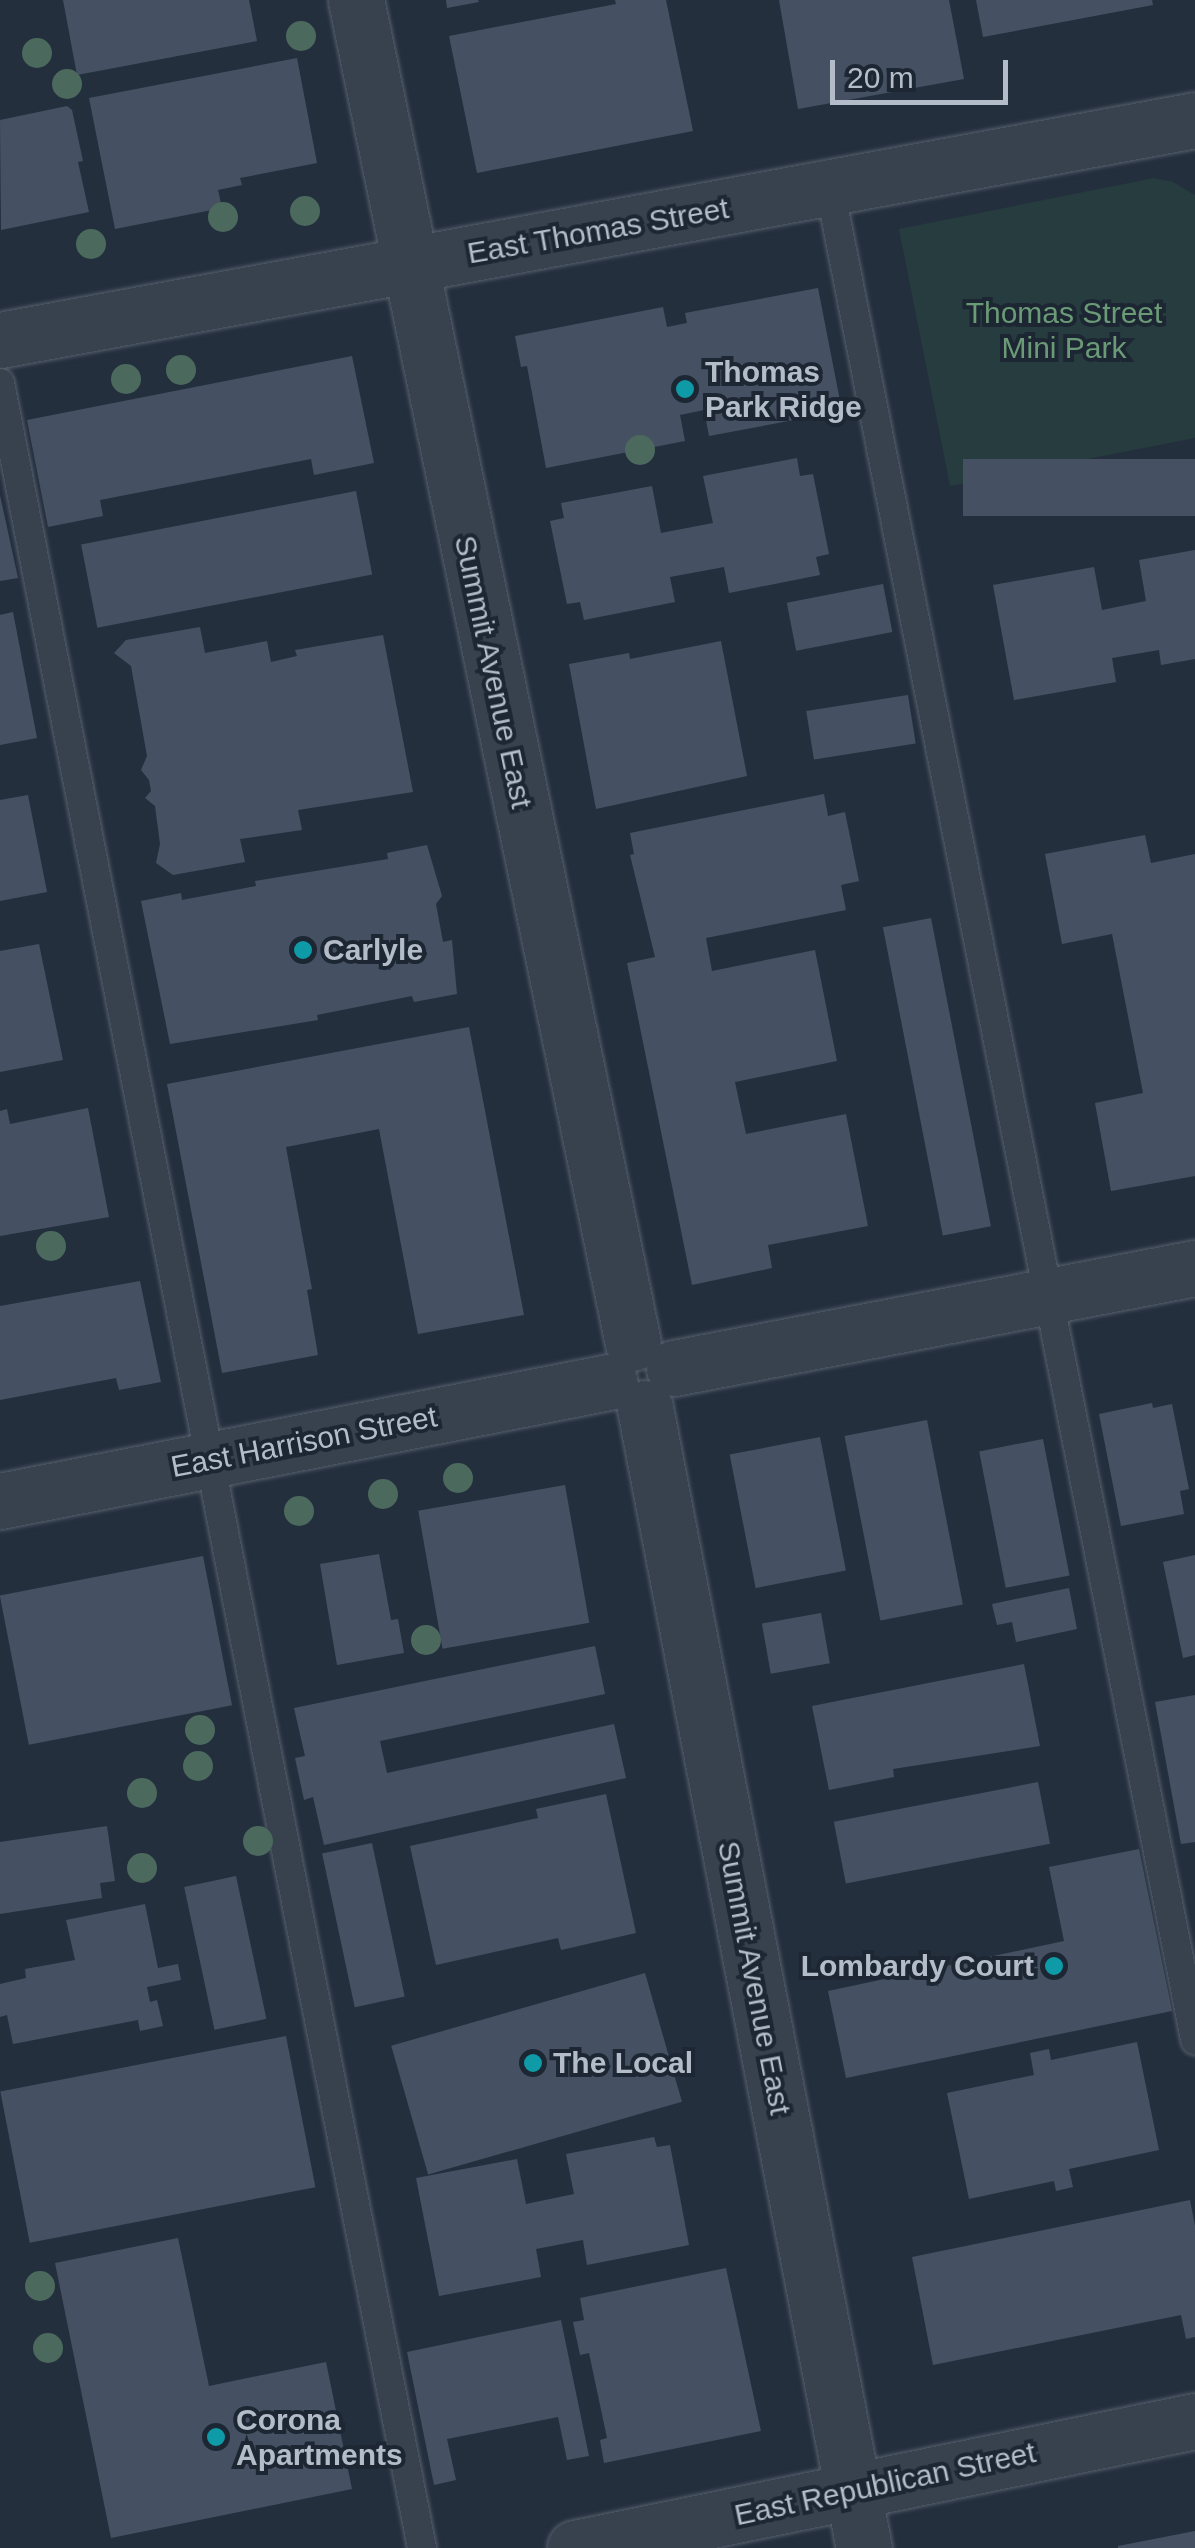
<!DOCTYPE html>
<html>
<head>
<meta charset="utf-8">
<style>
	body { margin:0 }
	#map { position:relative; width:1195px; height:2548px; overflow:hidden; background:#242f3e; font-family:Arial,sans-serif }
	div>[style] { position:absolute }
	.green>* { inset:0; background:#263c3f }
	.building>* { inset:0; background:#455162; transform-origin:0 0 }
	.roads { filter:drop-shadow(0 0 2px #565f6c) drop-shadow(0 0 2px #565f6c) }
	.lane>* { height:28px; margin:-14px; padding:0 14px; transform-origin:14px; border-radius:14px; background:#38414e }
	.street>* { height:55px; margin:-27.5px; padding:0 27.5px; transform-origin:27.5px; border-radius:27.5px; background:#38414e }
	.trees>* { width:30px; height:30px; margin:-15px; border-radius:50%; background:#4b6a5d }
	.dots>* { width:28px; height:28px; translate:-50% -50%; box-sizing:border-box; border:5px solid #1d2633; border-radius:50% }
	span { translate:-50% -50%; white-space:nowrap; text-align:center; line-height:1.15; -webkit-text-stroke:8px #1d2633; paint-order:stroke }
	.street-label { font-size:30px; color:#b4bcc9 }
	.park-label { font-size:30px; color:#6b9a76 }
	.poi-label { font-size:30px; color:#b4bcc9; font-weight:700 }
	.left { translate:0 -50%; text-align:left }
	.right { translate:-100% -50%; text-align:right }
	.scale { position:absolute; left:830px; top:60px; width:178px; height:45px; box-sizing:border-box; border:5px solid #b4bcc9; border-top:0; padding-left:12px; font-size:30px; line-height:35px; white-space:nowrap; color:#b4bcc9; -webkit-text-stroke:8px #1d2633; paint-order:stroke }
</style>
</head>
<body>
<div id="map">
	<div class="green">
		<div style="clip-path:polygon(1154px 178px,1173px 182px,1195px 195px,1195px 438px,950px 486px,899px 229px)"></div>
	</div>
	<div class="building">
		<div style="clip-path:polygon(63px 0,249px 0,257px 41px,77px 75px)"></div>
		<div style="clip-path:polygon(446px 0,478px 0,479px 2px,447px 8px)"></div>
		<div style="clip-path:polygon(615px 0,666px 0,693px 131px,477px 173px,449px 36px,616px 4px)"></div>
		<div style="clip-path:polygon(779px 0,949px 0,964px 79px,798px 109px)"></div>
		<div style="clip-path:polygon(976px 0,1152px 0,1153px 5px,983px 37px)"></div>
		<div style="clip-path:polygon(297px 58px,317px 163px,240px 178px,242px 185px,218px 190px,222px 208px,115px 229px,89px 98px)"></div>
		<div style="clip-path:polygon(67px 106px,72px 110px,83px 161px,78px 162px,89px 212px,1px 230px,0 120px)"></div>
		<div style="clip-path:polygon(818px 288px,842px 411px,709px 436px,704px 410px,680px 415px,685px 441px,546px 468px,527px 366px,521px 367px,515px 336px,663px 307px,667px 327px,687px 323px,685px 313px)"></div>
		<div style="clip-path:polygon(352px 356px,374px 463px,314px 475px,311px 459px,100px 500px,103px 516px,48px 527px,27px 420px)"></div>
		<div style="clip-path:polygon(797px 458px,800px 476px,813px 474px,829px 554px,816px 557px,820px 575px,729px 593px,724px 567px,670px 577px,675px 602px,584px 620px,580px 602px,567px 604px,550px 521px,564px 518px,561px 503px,652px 486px,661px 533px,713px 523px,703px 476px)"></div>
		<div style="left:1195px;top:459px;width:57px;height:232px;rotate:90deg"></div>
		<div style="left:356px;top:491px;width:85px;height:280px;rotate:79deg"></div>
		<div style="clip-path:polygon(0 495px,18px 578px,0 581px)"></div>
		<div style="clip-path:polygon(1195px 550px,1195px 659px,1161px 665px,1159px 650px,1112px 658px,1116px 682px,1014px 700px,993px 585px,1094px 567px,1102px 610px,1146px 601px,1139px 560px)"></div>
		<div style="left:883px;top:584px;width:49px;height:98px;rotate:79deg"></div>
		<div style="clip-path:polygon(13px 612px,37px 738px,0 745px,0 615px)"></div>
		<div style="clip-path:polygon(200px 627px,205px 653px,267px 641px,271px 662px,297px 656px,295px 650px,383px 635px,413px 792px,298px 810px,302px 830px,240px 839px,245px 862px,173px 875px,156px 863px,160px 844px,155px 806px,145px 798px,151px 791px,149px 780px,141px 770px,147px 756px,131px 666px,114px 653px,126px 640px)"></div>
		<div style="clip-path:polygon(721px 641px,747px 776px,596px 809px,569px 664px,629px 653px,630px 659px)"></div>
		<div style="left:908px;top:695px;width:49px;height:103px;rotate:81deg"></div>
		<div style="clip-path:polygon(824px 794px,828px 816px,845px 812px,859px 881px,841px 885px,846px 910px,706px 938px,712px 971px,815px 950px,837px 1061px,735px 1082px,746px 1134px,846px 1114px,868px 1226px,768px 1245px,772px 1268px,692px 1285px,627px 963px,655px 957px,630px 855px,634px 854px,630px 833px)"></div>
		<div style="clip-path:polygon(28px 795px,47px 892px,0 901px,0 800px)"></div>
		<div style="clip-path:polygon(1145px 835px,1151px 863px,1195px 854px,1195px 1176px,1111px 1191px,1095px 1103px,1143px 1093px,1112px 934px,1062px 944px,1045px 854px)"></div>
		<div style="clip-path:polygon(427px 845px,442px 896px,436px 904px,443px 942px,452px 940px,457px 994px,414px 1002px,412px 996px,317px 1015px,318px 1020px,170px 1044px,141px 901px,181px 893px,182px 900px,256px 886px,255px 881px,388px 859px,387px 853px)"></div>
		<div style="left:931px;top:918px;width:314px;height:49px;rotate:79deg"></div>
		<div style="clip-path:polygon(39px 944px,63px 1060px,0 1072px,0 951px)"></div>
		<div style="clip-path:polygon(469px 1027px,524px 1315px,418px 1334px,379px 1129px,286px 1147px,312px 1289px,307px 1290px,318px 1355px,222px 1373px,167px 1084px)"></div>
		<div style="clip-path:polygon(88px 1108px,109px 1217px,0 1236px,0 1111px,7px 1109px,10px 1124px)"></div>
		<div style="clip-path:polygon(140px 1281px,161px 1382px,119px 1390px,116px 1378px,0 1400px,0 1306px)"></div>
		<div style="clip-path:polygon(1152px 1403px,1153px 1408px,1172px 1404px,1189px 1489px,1180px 1491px,1184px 1514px,1121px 1526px,1099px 1414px)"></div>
		<div style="left:927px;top:1420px;width:188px;height:84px;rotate:79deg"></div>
		<div style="left:820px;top:1437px;width:136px;height:92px;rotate:79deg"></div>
		<div style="left:1043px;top:1439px;width:139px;height:65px;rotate:79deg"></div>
		<div style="left:565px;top:1485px;width:140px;height:149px;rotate:80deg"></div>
		<div style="clip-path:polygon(379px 1554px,391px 1620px,398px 1619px,404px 1653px,337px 1665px,320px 1564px)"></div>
		<div style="clip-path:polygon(1195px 1555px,1195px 1655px,1183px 1658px,1163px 1562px)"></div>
		<div style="left:203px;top:1556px;width:152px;height:207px;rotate:79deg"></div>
		<div style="clip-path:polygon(1069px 1588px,1077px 1629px,1016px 1642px,1012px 1622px,997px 1625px,992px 1604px)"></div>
		<div style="left:821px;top:1613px;width:51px;height:60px;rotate:80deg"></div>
		<div style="clip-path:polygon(595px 1646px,605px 1694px,380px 1741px,387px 1773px,614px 1724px,626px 1778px,324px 1845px,313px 1797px,304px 1800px,295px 1758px,305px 1756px,294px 1708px)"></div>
		<div style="clip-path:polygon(1024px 1664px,1040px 1746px,893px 1769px,894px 1777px,829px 1790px,812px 1706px)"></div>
		<div style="clip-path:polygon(1195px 1695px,1195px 1842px,1181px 1844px,1155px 1702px)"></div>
		<div style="left:1038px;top:1782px;width:63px;height:208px;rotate:79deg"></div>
		<div style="clip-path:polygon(606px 1794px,636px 1933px,561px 1950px,558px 1938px,436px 1965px,410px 1846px,538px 1818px,536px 1809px)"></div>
		<div style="clip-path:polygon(107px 1826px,115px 1881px,100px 1883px,102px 1898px,0 1914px,0 1842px)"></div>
		<div style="left:372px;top:1843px;width:157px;height:51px;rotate:78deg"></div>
		<div style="clip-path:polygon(1139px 1849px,1172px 2011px,846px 2078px,828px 1991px,1064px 1941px,1049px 1867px)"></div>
		<div style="left:236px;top:1876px;width:146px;height:53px;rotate:78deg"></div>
		<div style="clip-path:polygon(145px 1904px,158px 1968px,178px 1964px,181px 1980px,147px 1987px,150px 2002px,157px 2000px,163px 2026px,140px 2031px,138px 2020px,13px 2044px,7px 2015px,0 2017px,0 1984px,26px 1978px,25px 1969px,75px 1960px,66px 1920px)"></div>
		<div style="left:645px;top:1973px;width:134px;height:264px;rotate:74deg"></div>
		<div style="left:286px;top:2036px;width:154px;height:291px;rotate:79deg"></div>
		<div style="clip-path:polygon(1137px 2042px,1159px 2150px,1069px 2169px,1073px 2187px,1056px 2191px,1054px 2181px,969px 2199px,947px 2093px,1034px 2075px,1030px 2053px,1049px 2049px,1051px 2060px)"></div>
		<div style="clip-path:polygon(654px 2137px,657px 2147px,670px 2145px,689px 2245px,587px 2265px,583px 2240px,536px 2249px,541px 2277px,439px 2296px,416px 2178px,517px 2159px,526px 2204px,574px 2194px,566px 2154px)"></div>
		<div style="clip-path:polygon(1190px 2200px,1195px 2226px,1195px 2337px,1186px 2339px,1181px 2315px,933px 2365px,912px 2257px)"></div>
		<div style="clip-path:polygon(178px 2238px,209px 2386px,326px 2362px,352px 2489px,111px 2538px,55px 2263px)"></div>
		<div style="clip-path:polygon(726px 2268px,761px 2431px,604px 2463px,600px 2440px,607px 2438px,589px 2353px,580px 2355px,573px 2322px,584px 2320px,580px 2298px)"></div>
		<div style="clip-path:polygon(561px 2320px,589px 2456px,567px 2460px,558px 2417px,447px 2439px,456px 2480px,434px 2485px,407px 2352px)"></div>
		<div style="clip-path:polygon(1195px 2531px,1195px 2548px,1118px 2548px,1118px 2546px)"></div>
	</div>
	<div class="roads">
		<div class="lane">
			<div style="left:830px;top:189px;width:1887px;rotate:78.84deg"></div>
			<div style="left:0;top:383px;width:2206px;rotate:78.97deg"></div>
		</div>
		<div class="street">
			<div style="left:356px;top:0;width:1371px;rotate:78.35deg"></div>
			<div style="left:0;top:340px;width:1215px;rotate:-10.43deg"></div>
			<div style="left:674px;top:1368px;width:531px;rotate:-10.87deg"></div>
			<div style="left:645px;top:1408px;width:1161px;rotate:79.13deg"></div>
			<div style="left:0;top:1501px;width:621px;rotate:-11.06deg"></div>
			<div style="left:575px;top:2548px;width:633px;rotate:-11.58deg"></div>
		</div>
	</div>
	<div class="trees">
		<div style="left:301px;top:36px"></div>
		<div style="left:37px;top:53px"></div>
		<div style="left:67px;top:84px"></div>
		<div style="left:305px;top:211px"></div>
		<div style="left:223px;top:217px"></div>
		<div style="left:91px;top:244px"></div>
		<div style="left:181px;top:370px"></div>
		<div style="left:126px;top:379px"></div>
		<div style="left:640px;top:450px"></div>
		<div style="left:51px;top:1246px"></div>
		<div style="left:458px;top:1478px"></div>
		<div style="left:383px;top:1494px"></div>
		<div style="left:299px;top:1511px"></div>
		<div style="left:426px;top:1640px"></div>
		<div style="left:200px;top:1730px"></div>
		<div style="left:198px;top:1766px"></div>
		<div style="left:142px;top:1793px"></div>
		<div style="left:258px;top:1841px"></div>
		<div style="left:142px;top:1868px"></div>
		<div style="left:40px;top:2286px"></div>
		<div style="left:48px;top:2348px"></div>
	</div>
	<div class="dots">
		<div style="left:685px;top:389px;background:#0f9aa8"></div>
		<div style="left:303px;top:950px;background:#0f9aa8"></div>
		<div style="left:1054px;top:1966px;background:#0f9aa8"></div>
		<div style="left:533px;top:2063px;background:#0f9aa8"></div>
		<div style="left:216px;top:2437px;background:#0f9aa8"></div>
	</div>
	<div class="street-label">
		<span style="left:598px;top:231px;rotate:-10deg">East Thomas Street</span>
		<span style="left:493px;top:672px;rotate:78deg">Summit Avenue East</span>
		<span style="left:304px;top:1442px;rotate:-11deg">East Harrison Street</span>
		<span style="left:754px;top:1978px;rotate:79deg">Summit Avenue East</span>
		<span style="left:885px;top:2484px;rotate:-12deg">East Republican Street</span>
	</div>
	<div class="park-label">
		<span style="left:1064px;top:330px">Thomas Street<br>Mini Park</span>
	</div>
	<div class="poi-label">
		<span class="left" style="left:705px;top:389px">Thomas<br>Park Ridge</span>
		<span class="left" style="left:323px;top:950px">Carlyle</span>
		<span class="right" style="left:1034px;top:1966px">Lombardy Court</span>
		<span class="left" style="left:553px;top:2063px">The Local</span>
		<span class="left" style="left:236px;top:2437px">Corona<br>Apartments</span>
	</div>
	<div class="scale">20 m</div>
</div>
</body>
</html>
